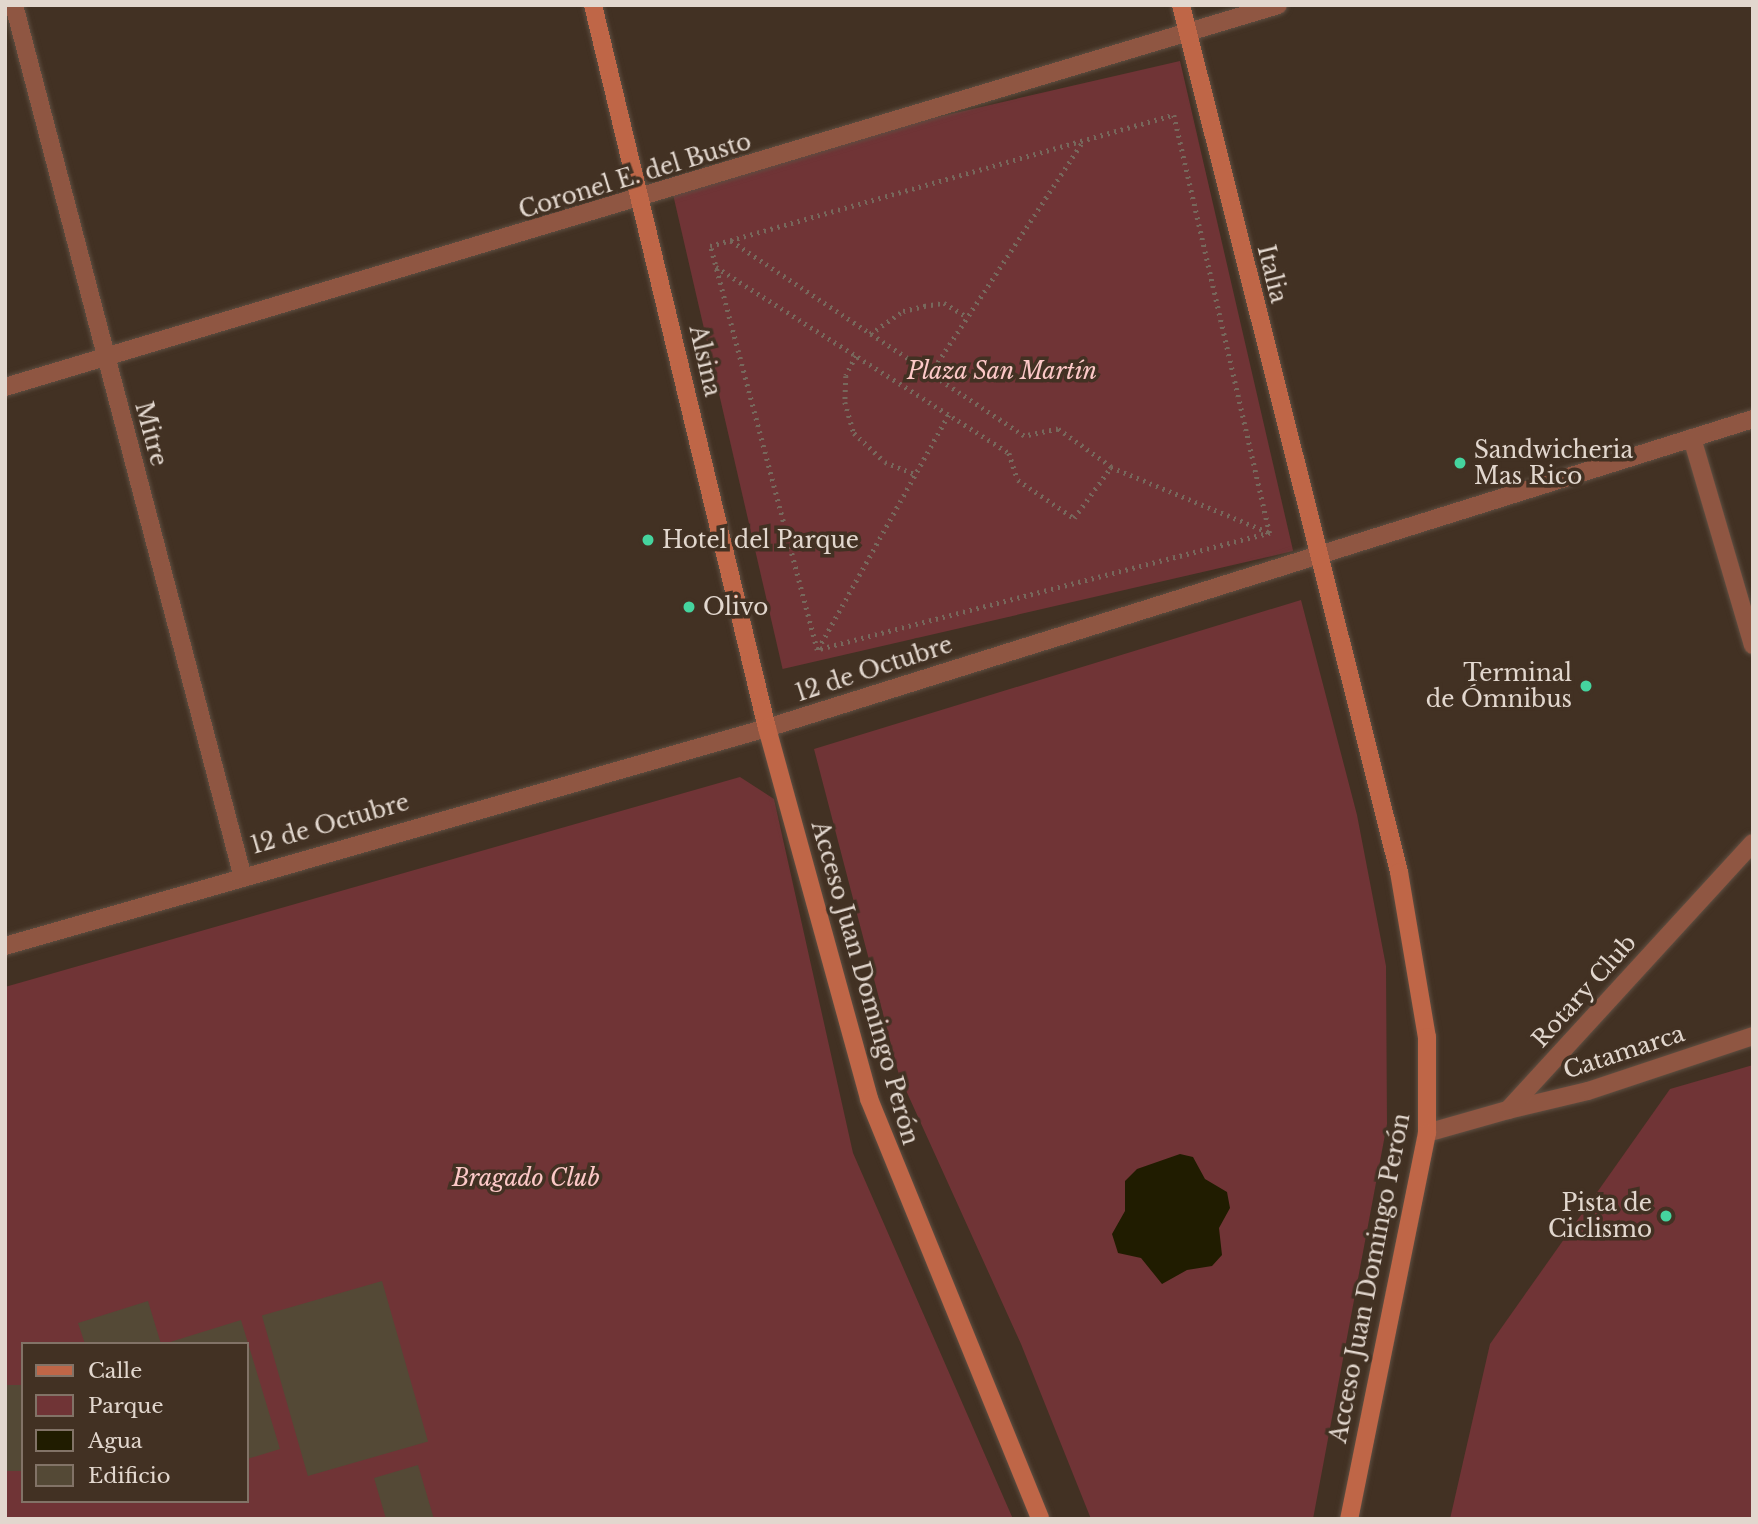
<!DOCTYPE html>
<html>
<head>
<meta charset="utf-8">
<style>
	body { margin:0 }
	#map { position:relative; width:1758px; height:1524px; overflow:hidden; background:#423123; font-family:"Libre Baskerville",serif }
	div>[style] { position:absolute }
	.green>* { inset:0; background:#703436; transform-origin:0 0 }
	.water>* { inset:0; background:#201c00 }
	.building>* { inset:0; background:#544936; transform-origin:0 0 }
	.path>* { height:4.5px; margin-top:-2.25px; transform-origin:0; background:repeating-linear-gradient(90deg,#77685c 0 2px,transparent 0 7px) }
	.roads { filter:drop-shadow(0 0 2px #5f4f42) drop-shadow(0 0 2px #5f4f42) }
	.street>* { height:18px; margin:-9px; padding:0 9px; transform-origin:9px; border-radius:9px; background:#8f5642 }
	.secondary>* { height:18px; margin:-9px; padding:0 9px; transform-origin:9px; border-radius:9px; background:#bf6647 }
	.dots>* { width:19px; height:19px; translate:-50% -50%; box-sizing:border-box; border:4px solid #423123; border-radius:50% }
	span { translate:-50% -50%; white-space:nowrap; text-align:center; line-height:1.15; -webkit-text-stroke:7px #423123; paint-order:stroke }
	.street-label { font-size:23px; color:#e2d7ce }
	.park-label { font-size:23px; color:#fcc8c7; font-style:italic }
	.poi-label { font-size:23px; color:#e2d7ce }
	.left { translate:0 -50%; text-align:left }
	.right { translate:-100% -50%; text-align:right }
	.frame { position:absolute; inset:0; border:7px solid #e2d7ce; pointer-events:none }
	.legend { position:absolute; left:21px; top:1342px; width:228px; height:161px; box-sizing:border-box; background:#423123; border:2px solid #827367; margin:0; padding:9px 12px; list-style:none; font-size:21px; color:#e2d7ce }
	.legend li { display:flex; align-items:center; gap:14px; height:35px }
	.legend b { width:35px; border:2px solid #827367 }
</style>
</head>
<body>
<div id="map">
	<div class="green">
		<div style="left:1180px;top:61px;width:503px;height:524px;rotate:77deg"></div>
		<div style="clip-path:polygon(1301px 600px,1357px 815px,1386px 966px,1387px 1124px,1313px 1519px,1091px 1519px,1021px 1344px,899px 1075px,814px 749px)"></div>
		<div style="clip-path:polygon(evenodd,740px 777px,774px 799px,853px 1153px,1013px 1519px,5px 1519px,5px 987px,740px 777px,23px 1344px,247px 1344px,247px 1501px,23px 1501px,23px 1344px)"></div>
		<div style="clip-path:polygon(1753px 1065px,1753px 1519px,1450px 1519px,1490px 1344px,1670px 1089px)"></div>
	</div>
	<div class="water">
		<div style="clip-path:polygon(1180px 1154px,1193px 1157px,1205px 1179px,1227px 1192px,1230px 1208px,1219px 1228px,1222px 1255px,1212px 1266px,1187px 1270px,1162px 1284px,1141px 1258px,1118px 1253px,1112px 1234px,1125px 1211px,1125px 1181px,1137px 1169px)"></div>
	</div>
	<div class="building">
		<div style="left:382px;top:1281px;width:167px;height:125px;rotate:74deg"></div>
		<div style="clip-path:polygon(148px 1301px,161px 1344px,85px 1344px,78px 1323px)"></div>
		<div style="clip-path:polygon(241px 1320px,280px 1449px,247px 1459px,247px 1344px,167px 1343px)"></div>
		<div style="left:23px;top:1385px;width:86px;height:19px;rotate:90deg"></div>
		<div style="clip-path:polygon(418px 1465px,434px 1519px,386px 1519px,374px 1478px)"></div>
	</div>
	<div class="path">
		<div style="left:1174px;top:115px;width:429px;rotate:77.1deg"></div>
		<div style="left:1270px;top:533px;width:468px;rotate:165.5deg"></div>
		<div style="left:817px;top:650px;width:418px;rotate:-104.8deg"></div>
		<div style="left:710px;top:246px;width:482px;rotate:-15.8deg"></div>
		<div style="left:716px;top:267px;width:347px;rotate:32.4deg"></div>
		<div style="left:1009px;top:453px;width:28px;rotate:72deg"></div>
		<div style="left:1018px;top:480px;width:68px;rotate:34.2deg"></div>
		<div style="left:1074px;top:518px;width:63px;rotate:-54deg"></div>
		<div style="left:1111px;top:467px;width:65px;rotate:-144.4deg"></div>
		<div style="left:1058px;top:429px;width:35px;rotate:168deg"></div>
		<div style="left:1024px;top:436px;width:354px;rotate:-146.4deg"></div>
		<div style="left:870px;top:334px;width:40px;rotate:-34.9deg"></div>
		<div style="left:903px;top:311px;width:22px;rotate:-13deg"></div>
		<div style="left:924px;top:306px;width:20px;rotate:-9deg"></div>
		<div style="left:944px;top:303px;width:27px;rotate:31deg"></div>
		<div style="left:856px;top:356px;width:22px;rotate:117deg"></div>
		<div style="left:846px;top:376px;width:26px;rotate:92deg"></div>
		<div style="left:845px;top:402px;width:32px;rotate:74deg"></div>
		<div style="left:854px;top:433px;width:42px;rotate:43.1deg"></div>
		<div style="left:885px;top:462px;width:32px;rotate:22deg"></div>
		<div style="left:930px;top:374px;width:279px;rotate:-56.7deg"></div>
		<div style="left:1111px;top:467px;width:170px;rotate:22.5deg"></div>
		<div style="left:818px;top:649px;width:269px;rotate:-60.9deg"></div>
	</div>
	<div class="roads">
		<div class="street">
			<div style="left:14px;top:5px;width:898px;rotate:75.3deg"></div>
			<div style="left:5px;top:387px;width:1329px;rotate:-16.7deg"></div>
			<div style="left:1692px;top:438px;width:216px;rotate:73.6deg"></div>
			<div style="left:5px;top:946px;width:793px;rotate:-15.97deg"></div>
			<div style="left:767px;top:728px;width:1033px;rotate:-17.4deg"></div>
			<div style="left:1508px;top:1110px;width:82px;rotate:-13.4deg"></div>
			<div style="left:1588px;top:1091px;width:174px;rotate:-18.4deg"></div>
			<div style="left:1427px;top:1133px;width:84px;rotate:-15.9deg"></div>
			<div style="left:1508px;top:1110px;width:362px;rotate:-47.5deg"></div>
		</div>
		<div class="secondary">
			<div style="left:593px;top:5px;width:744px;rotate:76.47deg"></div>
			<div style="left:767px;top:728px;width:385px;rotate:74.6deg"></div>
			<div style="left:869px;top:1099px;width:453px;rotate:67.8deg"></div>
			<div style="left:1181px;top:5px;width:894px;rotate:75.89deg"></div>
			<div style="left:1399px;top:872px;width:167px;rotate:80.4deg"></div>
			<div style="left:1427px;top:1037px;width:96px;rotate:90deg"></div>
			<div style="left:1427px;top:1133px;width:394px;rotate:101.4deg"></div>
		</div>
	</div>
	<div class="dots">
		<div style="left:1460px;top:463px;background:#45d49e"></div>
		<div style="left:648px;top:540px;background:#45d49e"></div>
		<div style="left:689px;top:607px;background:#45d49e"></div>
		<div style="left:1586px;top:686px;background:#45d49e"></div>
		<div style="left:1666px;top:1216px;background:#45d49e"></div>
	</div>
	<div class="street-label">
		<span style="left:635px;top:176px;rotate:-17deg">Coronel E. del Busto</span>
		<span style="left:1272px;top:274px;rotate:76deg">Italia</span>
		<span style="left:705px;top:361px;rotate:77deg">Alsina</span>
		<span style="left:151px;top:434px;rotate:75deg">Mitre</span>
		<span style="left:874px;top:669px;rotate:-18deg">12 de Octubre</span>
		<span style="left:330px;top:824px;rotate:-16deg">12 de Octubre</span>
		<span style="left:865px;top:983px;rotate:74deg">Acceso Juan Domingo Perón</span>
		<span style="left:1584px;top:991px;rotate:-48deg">Rotary Club</span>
		<span style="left:1624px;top:1052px;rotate:-18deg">Catamarca</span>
		<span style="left:1370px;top:1278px;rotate:-79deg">Acceso Juan Domingo Perón</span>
	</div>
	<div class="park-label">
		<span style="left:1002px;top:371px">Plaza San Martín</span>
		<span style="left:526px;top:1178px">Bragado Club</span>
	</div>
	<div class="poi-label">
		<span class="left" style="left:1474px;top:463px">Sandwicheria<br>Mas Rico</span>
		<span class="left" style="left:662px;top:540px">Hotel del Parque</span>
		<span class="left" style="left:703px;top:607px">Olivo</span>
		<span class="right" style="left:1572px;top:686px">Terminal<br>de Ómnibus</span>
		<span class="right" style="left:1652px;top:1216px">Pista de<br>Ciclismo</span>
	</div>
	<div class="frame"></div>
	<ul class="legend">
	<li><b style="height:9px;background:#bf6647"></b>Calle</li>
	<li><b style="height:19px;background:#703436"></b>Parque</li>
	<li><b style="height:19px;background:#201c00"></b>Agua</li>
	<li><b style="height:19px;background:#544936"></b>Edificio</li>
	</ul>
</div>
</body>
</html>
